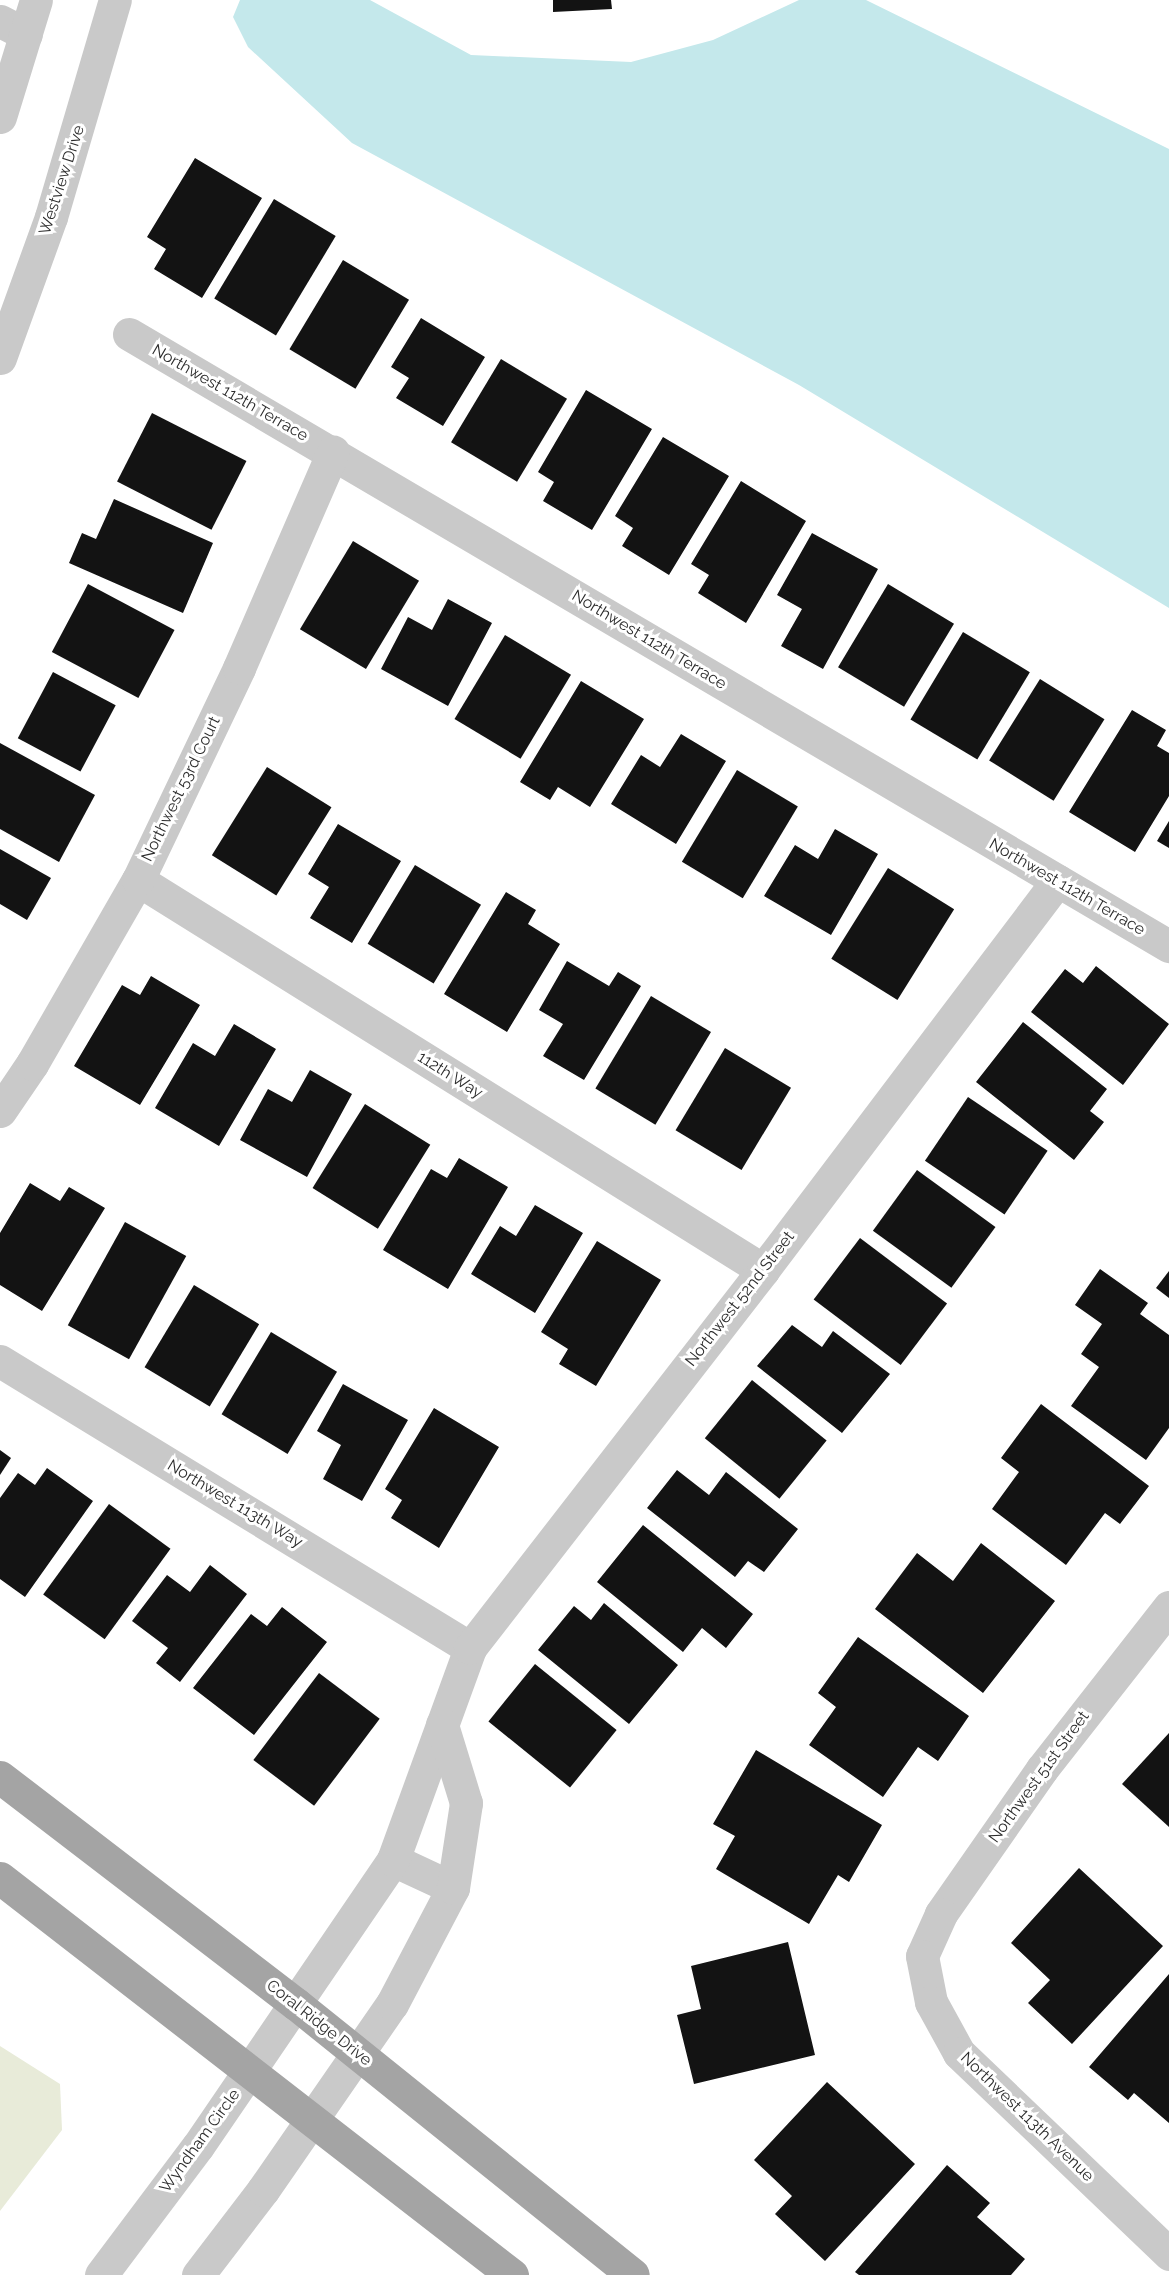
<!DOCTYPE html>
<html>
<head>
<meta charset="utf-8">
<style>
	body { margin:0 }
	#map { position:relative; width:1169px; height:2275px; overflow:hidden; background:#fff; font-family:Raleway,sans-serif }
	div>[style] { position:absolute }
	.green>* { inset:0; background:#e8ebd9 }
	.water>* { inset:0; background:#c4e8eb }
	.building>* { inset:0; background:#131313; transform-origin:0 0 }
	.minor>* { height:33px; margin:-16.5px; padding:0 16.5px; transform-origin:16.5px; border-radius:16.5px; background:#c9c9c9 }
	.major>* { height:33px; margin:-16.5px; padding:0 16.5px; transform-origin:16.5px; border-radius:16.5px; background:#a4a4a4 }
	span { translate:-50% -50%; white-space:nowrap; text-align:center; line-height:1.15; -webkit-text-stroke:6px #fff; paint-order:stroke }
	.street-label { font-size:16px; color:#2c2c2c }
</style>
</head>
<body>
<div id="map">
	<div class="green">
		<div style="clip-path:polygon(0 2046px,60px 2084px,62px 2130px,0 2211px)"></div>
	</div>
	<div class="water">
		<div style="clip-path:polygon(240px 0,370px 0,471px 55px,631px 62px,713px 40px,799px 0,866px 0,1169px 149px,1169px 608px,799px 385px,352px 143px,248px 47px,233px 17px)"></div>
	</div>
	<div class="building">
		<div style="clip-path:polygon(553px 0,611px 0,612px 9px,553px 12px)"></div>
		<div style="clip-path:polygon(195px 158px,262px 198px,202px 298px,154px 269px,166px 249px,147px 237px)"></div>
		<div style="left:274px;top:199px;width:72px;height:116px;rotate:31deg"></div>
		<div style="left:343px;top:260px;width:77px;height:104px;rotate:31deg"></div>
		<div style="clip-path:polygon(421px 318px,485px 357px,443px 426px,396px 398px,409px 378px,391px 367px)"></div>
		<div style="left:501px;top:359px;width:77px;height:97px;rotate:31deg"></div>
		<div style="clip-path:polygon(586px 390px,652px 429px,592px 530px,543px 501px,554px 482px,538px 472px)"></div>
		<div style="left:152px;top:413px;width:106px;height:77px;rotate:27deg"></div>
		<div style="clip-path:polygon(663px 437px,729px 476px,669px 575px,622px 546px,633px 528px,615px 516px)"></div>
		<div style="clip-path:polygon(741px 481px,806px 521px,746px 623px,698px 593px,709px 575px,691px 564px)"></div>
		<div style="clip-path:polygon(114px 499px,213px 543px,183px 613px,69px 563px,82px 533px,96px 539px)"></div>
		<div style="clip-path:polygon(812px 533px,878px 569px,823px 669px,781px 646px,802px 609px,777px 595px)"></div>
		<div style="left:353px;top:541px;width:77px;height:103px;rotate:31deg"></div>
		<div style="left:88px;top:584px;width:98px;height:77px;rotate:28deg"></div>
		<div style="left:888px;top:584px;width:77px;height:97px;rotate:31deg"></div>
		<div style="clip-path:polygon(448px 599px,492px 623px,448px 706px,381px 669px,408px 617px,432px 630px)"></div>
		<div style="left:963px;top:632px;width:78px;height:102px;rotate:31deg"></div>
		<div style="left:505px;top:635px;width:77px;height:98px;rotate:31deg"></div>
		<div style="left:53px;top:672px;width:71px;height:75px;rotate:28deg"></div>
		<div style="left:1040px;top:679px;width:76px;height:96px;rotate:32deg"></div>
		<div style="clip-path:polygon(581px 681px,644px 719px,590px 807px,558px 787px,550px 800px,520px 782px)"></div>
		<div style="clip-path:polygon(1132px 710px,1166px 730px,1157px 746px,1169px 753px,1169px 796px,1135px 852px,1069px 812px)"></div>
		<div style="clip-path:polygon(681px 734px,726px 761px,676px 844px,611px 804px,641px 755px,660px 767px)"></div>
		<div style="clip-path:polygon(0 743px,95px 795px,59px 862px,0 829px)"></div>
		<div style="left:267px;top:767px;width:76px;height:104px;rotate:32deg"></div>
		<div style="left:737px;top:770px;width:71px;height:107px;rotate:31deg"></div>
		<div style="clip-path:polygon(1169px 821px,1169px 848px,1157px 841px)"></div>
		<div style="clip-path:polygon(338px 824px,401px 861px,352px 943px,310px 918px,329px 887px,308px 874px)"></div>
		<div style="clip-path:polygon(835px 829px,878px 854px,831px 935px,764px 896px,795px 845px,818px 859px)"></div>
		<div style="clip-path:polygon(0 849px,51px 878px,27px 920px,0 904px)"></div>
		<div style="left:415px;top:865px;width:77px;height:92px;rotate:31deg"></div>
		<div style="left:888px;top:868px;width:78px;height:107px;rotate:32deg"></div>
		<div style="clip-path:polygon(506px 892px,536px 910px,528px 924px,560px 944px,507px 1032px,444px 994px)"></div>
		<div style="clip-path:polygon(567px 961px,609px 986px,618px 972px,641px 986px,584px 1080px,543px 1056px,563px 1024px,539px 1010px)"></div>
		<div style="clip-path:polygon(1096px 966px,1169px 1024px,1123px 1085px,1031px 1012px,1065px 969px,1083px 983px)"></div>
		<div style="clip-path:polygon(151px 976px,200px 1005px,140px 1105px,74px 1066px,122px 985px,140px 995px)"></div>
		<div style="left:651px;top:996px;width:70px;height:108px;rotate:31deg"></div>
		<div style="clip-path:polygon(1023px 1022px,1107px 1089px,1090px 1111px,1104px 1122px,1074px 1160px,976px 1082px)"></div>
		<div style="clip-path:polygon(234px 1024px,276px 1049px,219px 1146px,155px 1108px,193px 1043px,215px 1056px)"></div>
		<div style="left:725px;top:1048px;width:77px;height:96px;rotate:31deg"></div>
		<div style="clip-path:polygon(310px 1070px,352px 1094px,307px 1177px,240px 1140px,268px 1089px,292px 1102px)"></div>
		<div style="left:968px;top:1097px;width:96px;height:77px;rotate:34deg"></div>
		<div style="left:365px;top:1104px;width:77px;height:99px;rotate:32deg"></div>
		<div style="clip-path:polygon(459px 1158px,508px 1187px,448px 1289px,383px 1250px,431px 1169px,447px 1178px)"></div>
		<div style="left:917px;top:1170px;width:97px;height:75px;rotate:36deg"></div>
		<div style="clip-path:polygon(30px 1183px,60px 1201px,69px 1187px,105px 1208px,42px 1311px,0 1285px,0 1233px)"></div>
		<div style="clip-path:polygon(535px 1205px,583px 1233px,535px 1313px,471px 1274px,500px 1226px,516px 1236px)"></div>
		<div style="left:125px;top:1222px;width:70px;height:118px;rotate:29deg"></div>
		<div style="left:860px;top:1238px;width:109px;height:77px;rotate:37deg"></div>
		<div style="clip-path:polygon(597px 1241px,661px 1280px,596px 1386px,559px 1364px,568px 1349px,541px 1332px)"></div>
		<div style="clip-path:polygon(1100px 1269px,1148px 1303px,1140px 1314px,1169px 1335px,1169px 1428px,1146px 1460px,1071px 1406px,1099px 1367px,1081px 1354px,1102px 1324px,1075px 1305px)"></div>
		<div style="clip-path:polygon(1169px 1271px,1169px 1298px,1156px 1288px)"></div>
		<div style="left:194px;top:1285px;width:76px;height:96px;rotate:31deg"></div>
		<div style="clip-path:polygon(792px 1325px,822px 1347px,833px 1331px,890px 1374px,842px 1433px,757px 1366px)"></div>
		<div style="left:271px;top:1332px;width:77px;height:96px;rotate:31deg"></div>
		<div style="left:752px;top:1380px;width:96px;height:75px;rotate:39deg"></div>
		<div style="clip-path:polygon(343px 1384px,408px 1420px,362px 1501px,323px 1479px,341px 1445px,317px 1431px)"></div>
		<div style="clip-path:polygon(1041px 1404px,1149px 1486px,1120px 1524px,1105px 1513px,1066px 1565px,992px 1509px,1019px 1472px,1001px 1458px)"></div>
		<div style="clip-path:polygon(434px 1408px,499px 1447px,439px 1548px,391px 1518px,402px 1500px,385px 1489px)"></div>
		<div style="clip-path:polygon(0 1450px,11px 1458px,0 1475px)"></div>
		<div style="clip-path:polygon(47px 1468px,93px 1501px,25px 1597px,0 1579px,0 1498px,18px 1473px,35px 1485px)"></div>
		<div style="clip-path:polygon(677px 1470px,709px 1495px,726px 1472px,798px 1529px,764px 1572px,748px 1561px,735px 1577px,647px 1508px)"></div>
		<div style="left:109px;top:1504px;width:76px;height:112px;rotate:36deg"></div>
		<div style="clip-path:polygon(643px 1525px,753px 1614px,726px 1648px,702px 1628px,683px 1652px,597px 1582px)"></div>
		<div style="clip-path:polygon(981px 1543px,1055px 1601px,983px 1693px,875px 1609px,917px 1553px,953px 1581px)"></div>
		<div style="clip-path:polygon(210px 1565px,247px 1594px,180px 1682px,156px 1663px,168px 1648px,132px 1621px,167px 1575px,190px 1592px)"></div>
		<div style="clip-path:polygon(604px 1603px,678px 1665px,629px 1724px,538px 1650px,574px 1606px,591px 1620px)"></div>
		<div style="clip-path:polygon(282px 1607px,327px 1642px,254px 1735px,193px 1688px,251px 1614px,267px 1626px)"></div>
		<div style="clip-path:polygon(858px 1637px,969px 1716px,938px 1761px,918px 1747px,883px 1797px,809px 1745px,836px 1707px,818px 1693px)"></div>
		<div style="left:535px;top:1664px;width:105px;height:74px;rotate:39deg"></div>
		<div style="left:319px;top:1673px;width:76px;height:109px;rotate:37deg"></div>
		<div style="clip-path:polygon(1169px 1733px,1169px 1827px,1122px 1784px)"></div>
		<div style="clip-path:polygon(756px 1750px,882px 1825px,849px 1882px,838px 1875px,809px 1924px,716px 1869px,735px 1836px,713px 1824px)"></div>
		<div style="clip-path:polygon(1079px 1868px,1163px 1946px,1072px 2044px,1028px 2003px,1050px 1980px,1011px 1943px)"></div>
		<div style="clip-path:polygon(788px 1942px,815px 2055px,694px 2084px,677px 2015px,701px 2009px,691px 1966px)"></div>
		<div style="clip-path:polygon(1169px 1974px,1169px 2123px,1134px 2093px,1128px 2100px,1089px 2067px)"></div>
		<div style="clip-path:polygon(827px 2082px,915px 2164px,825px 2261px,775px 2214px,792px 2196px,754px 2160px)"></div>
		<div style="clip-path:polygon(947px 2165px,990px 2203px,977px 2217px,1025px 2259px,1011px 2275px,859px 2275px,855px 2272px)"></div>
	</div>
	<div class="minor">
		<div style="left:0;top:21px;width:29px;rotate:27deg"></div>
		<div style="left:0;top:117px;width:122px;rotate:-72.9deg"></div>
		<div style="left:129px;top:334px;width:1207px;rotate:30.48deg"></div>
		<div style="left:0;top:358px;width:150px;rotate:-70.1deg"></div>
		<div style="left:51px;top:217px;width:226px;rotate:-73.6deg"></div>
		<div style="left:138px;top:880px;width:737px;rotate:31.96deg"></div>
		<div style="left:0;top:1111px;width:57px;rotate:-55.8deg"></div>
		<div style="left:32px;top:1064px;width:212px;rotate:-60.1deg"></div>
		<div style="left:138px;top:880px;width:235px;rotate:-64.5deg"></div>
		<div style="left:239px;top:668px;width:236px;rotate:-66.5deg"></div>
		<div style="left:0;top:1361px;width:551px;rotate:31.41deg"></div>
		<div style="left:1169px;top:1607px;width:206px;rotate:128.1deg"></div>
		<div style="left:1042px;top:1769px;width:177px;rotate:124.9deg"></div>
		<div style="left:941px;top:1914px;width:46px;rotate:114.3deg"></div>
		<div style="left:922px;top:1956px;width:47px;rotate:78.9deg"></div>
		<div style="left:931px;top:2002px;width:58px;rotate:61.2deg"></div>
		<div style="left:959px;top:2053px;width:291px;rotate:43.7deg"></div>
		<div style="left:393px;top:1860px;width:66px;rotate:25deg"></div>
		<div style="left:101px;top:2275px;width:161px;rotate:-53.1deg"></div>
		<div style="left:198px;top:2146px;width:346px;rotate:-55.7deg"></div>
		<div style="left:393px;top:1860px;width:226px;rotate:-70deg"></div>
		<div style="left:470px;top:1648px;width:478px;rotate:-52.2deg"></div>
		<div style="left:763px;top:1270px;width:488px;rotate:-52.9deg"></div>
		<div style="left:198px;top:2275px;width:107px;rotate:-52.6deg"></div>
		<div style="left:263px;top:2190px;width:226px;rotate:-55.3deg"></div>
		<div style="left:392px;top:2004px;width:131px;rotate:-62.3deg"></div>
		<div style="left:453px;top:1888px;width:86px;rotate:-81.3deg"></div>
		<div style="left:466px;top:1803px;width:82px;rotate:-107.1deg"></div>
	</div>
	<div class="major">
		<div style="left:0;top:1777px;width:373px;rotate:37.5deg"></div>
		<div style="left:296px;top:2004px;width:432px;rotate:38.8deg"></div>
		<div style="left:0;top:1878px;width:648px;rotate:37.79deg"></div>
	</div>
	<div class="street-label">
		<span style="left:62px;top:180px;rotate:-72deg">Westview Drive</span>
		<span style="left:230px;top:393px;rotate:30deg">Northwest 112th Terrace</span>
		<span style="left:649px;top:640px;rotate:31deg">Northwest 112th Terrace</span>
		<span style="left:181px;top:789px;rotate:-64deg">Northwest 53rd Court</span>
		<span style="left:1067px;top:887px;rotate:30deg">Northwest 112th Terrace</span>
		<span style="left:450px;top:1075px;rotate:32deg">112th Way</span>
		<span style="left:740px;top:1299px;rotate:-52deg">Northwest 52nd Street</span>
		<span style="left:235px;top:1504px;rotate:31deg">Northwest 113th Way</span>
		<span style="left:1039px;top:1777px;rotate:-54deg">Northwest 51st Street</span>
		<span style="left:319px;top:2023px;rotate:38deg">Coral Ridge Drive</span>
		<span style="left:1027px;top:2117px;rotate:44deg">Northwest 113th Avenue</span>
		<span style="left:200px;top:2141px;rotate:-54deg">Wyndham Circle</span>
	</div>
</div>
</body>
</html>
